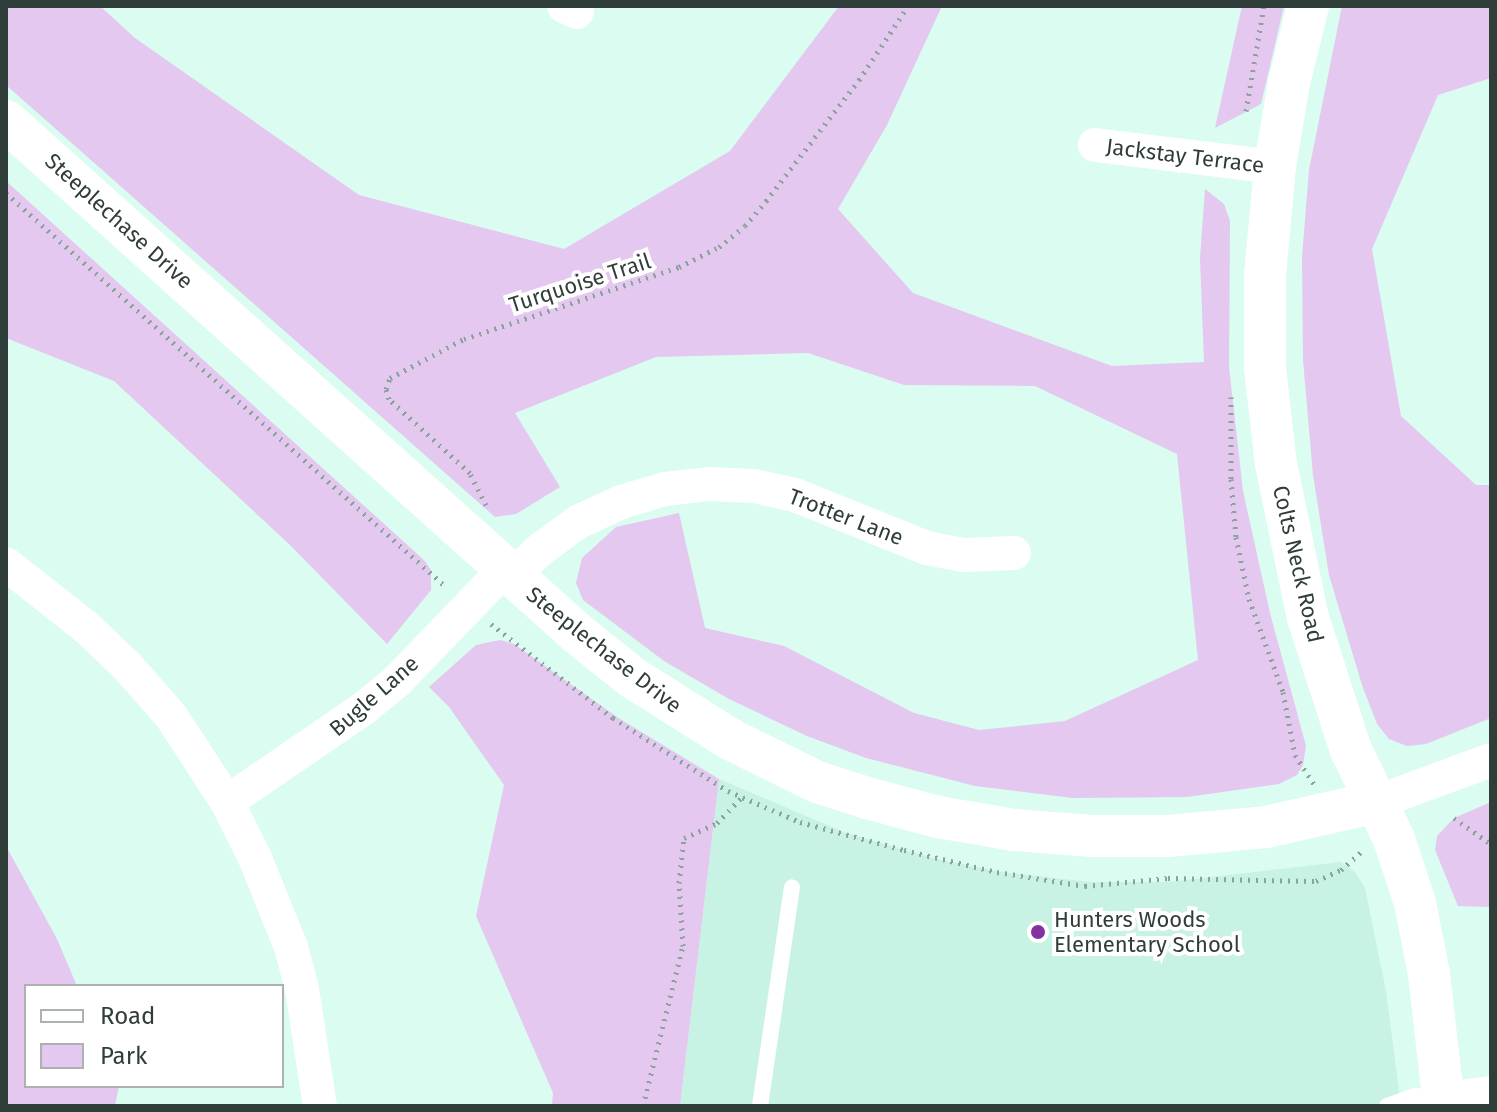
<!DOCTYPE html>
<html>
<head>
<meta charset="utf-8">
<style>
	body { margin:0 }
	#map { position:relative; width:1497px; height:1112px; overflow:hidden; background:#dafcf1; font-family:"Fira Sans",sans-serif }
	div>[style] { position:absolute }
	.built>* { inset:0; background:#c8f2e4 }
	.green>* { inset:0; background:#e4c8ef }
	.path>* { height:5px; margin-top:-2.5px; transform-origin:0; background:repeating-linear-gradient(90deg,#8aa39b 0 2px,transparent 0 8px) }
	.service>* { height:16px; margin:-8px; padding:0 8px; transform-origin:8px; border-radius:8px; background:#fff }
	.minor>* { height:34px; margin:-17px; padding:0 17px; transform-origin:17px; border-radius:17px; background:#fff }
	.tertiary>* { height:42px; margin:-21px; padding:0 21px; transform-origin:21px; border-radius:21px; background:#fff }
	.dots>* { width:22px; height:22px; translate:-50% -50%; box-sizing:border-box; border:4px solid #fff; border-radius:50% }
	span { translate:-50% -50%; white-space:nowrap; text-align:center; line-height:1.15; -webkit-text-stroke:8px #fff; paint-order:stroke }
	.street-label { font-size:22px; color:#303e39 }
	.poi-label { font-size:22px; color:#303e39 }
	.left { translate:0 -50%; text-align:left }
	.frame { position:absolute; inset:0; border:8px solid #303e39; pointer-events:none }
	.legend { position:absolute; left:24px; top:984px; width:260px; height:104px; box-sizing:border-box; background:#fff; border:2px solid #acb2b0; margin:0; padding:10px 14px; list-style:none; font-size:24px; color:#303e39 }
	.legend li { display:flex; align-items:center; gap:16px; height:40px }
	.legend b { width:40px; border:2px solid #acb2b0 }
</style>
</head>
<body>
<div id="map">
	<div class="built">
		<div style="clip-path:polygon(719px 779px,846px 833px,936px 859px,1001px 872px,1090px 882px,1169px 882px,1341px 862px,1355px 872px,1365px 888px,1386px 991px,1401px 1106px,680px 1106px)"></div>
	</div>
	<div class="green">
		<div style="clip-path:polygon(6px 6px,100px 6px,135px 38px,359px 195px,564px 249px,730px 151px,839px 6px,942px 6px,887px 125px,838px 209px,913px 293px,1112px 366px,1204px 362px,1200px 258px,1205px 189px,1224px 204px,1230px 221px,1229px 367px,1243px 491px,1270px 613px,1306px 746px,1303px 765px,1297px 775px,1279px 784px,1187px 797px,1073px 798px,975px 786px,866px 758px,807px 736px,729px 699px,664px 661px,583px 600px,576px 583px,582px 558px,616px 527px,679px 513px,705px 628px,784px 646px,914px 713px,979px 730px,1065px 721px,1198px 660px,1177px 454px,1035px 386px,904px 385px,808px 353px,656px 357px,515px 413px,560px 487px,516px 514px,495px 517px,6px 85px)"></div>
		<div style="clip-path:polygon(1242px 6px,1284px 6px,1261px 104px,1215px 128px)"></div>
		<div style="clip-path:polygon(1342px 6px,1491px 6px,1491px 78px,1438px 95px,1372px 249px,1401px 416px,1476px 485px,1491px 485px,1491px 718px,1426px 744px,1407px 746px,1389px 739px,1377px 724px,1362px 685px,1329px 575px,1313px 475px,1303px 360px,1302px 257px,1309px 170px)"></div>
		<div style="clip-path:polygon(6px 181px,425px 561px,431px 570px,431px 590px,387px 644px,291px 546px,114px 381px,6px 338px)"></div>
		<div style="clip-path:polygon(500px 640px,514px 644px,620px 719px,719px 779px,680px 1106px,552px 1106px,553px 1093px,476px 916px,504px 785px,449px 707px,429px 687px,476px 645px)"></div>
		<div style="clip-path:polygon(1491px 802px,1491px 907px,1458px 906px,1435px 850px,1437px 836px,1454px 818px)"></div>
		<div style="clip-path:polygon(6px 846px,57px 939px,77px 986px,26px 986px,26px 1086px,119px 1086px,115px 1106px,6px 1106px)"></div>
	</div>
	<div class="path">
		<div style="left:1246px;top:111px;width:107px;rotate:-80.3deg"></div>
		<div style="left:6px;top:193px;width:591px;rotate:41.84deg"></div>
		<div style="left:1231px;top:397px;width:82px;rotate:90deg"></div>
		<div style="left:1231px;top:479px;width:58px;rotate:85.1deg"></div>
		<div style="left:1236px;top:537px;width:63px;rotate:78.2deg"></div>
		<div style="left:1249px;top:599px;width:99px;rotate:69.9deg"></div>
		<div style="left:1283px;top:692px;width:64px;rotate:79.2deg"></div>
		<div style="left:1295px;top:755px;width:35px;rotate:57deg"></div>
		<div style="left:486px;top:505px;width:36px;rotate:-117deg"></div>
		<div style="left:470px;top:473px;width:110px;rotate:-137.6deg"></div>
		<div style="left:389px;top:399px;width:10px;rotate:-107deg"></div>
		<div style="left:386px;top:389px;width:12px;rotate:-70deg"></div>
		<div style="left:390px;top:378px;width:84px;rotate:-27.8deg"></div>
		<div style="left:464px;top:339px;width:227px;rotate:-18.5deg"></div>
		<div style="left:679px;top:267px;width:45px;rotate:-26.6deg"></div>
		<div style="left:719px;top:247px;width:33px;rotate:-39deg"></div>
		<div style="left:745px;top:226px;width:33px;rotate:-50deg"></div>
		<div style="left:766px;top:201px;width:153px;rotate:-52.5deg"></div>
		<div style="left:859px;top:80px;width:89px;rotate:-56.5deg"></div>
		<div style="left:491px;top:624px;width:154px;rotate:37.6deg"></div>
		<div style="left:613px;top:718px;width:136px;rotate:32.4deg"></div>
		<div style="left:728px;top:791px;width:78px;rotate:23.3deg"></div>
		<div style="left:800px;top:822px;width:108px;rotate:15.1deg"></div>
		<div style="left:904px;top:850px;width:96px;rotate:13.3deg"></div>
		<div style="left:997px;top:872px;width:89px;rotate:9deg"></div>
		<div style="left:1085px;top:886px;width:83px;rotate:-5.5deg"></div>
		<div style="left:1168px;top:878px;width:148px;rotate:1.2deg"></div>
		<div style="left:1316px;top:881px;width:27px;rotate:-24deg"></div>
		<div style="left:1341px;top:870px;width:30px;rotate:-42deg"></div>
		<div style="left:1454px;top:818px;width:45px;rotate:35.1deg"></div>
		<div style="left:643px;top:1106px;width:165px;rotate:-76deg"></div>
		<div style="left:683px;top:946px;width:63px;rotate:-93.6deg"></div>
		<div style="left:679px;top:883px;width:45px;rotate:-83.7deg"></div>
		<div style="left:684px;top:838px;width:36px;rotate:-24deg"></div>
		<div style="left:717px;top:823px;width:36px;rotate:-46deg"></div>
	</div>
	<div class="service">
		<div style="left:760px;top:1106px;width:221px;rotate:-81.7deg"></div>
		<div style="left:1387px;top:1106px;width:30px;rotate:-20deg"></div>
		<div style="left:1415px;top:1096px;width:26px;rotate:7deg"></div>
	</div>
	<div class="minor">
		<div style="left:564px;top:6px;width:14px;rotate:25deg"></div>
		<div style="left:1095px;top:145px;width:181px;rotate:7deg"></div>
		<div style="left:6px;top:564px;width:102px;rotate:38.2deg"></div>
		<div style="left:86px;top:627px;width:57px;rotate:43.6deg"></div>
		<div style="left:127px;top:666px;width:67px;rotate:48.7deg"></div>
		<div style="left:171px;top:716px;width:103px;rotate:56.9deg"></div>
		<div style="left:227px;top:802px;width:63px;rotate:63.4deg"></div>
		<div style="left:255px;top:858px;width:96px;rotate:68deg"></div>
		<div style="left:291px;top:947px;width:43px;rotate:75.3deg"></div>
		<div style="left:302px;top:989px;width:118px;rotate:81.3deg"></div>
		<div style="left:511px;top:577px;width:41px;rotate:-43deg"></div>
		<div style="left:541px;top:549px;width:46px;rotate:-36.1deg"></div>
		<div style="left:578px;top:522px;width:47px;rotate:-24.9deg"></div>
		<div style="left:621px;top:502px;width:46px;rotate:-16.5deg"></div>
		<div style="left:665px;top:489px;width:44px;rotate:-6.5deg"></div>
		<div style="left:709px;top:484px;width:45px;rotate:2.5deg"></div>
		<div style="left:754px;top:486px;width:42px;rotate:12.4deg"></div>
		<div style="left:795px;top:495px;width:142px;rotate:21.9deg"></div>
		<div style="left:927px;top:548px;width:37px;rotate:11deg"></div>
		<div style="left:963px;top:555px;width:51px;rotate:-2.2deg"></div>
		<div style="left:227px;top:802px;width:165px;rotate:-34.4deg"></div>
		<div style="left:363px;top:709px;width:45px;rotate:-39.6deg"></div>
		<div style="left:398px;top:680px;width:153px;rotate:-46.1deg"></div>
		<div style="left:1377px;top:802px;width:121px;rotate:-20.2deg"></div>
		<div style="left:1443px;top:1099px;width:48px;rotate:-7.1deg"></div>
	</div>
	<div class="tertiary">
		<div style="left:1308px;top:6px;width:79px;rotate:103.9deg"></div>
		<div style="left:1289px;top:83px;width:85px;rotate:99.5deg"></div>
		<div style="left:1275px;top:167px;width:108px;rotate:95.3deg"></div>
		<div style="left:1265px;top:275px;width:93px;rotate:90deg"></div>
		<div style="left:1265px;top:368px;width:97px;rotate:83.5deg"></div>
		<div style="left:1276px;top:464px;width:157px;rotate:78.3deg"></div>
		<div style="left:1308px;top:618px;width:139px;rotate:72deg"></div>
		<div style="left:1351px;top:750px;width:99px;rotate:64.2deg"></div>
		<div style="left:1394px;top:839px;width:67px;rotate:71.8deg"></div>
		<div style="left:1415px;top:903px;width:72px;rotate:78.8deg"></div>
		<div style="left:1429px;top:974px;width:133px;rotate:83.5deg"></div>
		<div style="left:6px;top:121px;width:770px;rotate:41.89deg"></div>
		<div style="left:579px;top:635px;width:69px;rotate:38.5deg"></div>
		<div style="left:633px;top:678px;width:115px;rotate:32.2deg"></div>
		<div style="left:730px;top:739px;width:97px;rotate:26.3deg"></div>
		<div style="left:817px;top:782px;width:52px;rotate:17.7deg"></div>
		<div style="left:867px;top:798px;width:73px;rotate:15deg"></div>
		<div style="left:938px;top:817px;width:77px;rotate:9.7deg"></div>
		<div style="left:1014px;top:830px;width:78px;rotate:4.4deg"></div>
		<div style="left:1092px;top:836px;width:76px"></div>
		<div style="left:1168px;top:836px;width:98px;rotate:-5.2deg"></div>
		<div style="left:1266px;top:827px;width:114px;rotate:-12.7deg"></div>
	</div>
	<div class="dots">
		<div style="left:1038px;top:932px;background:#8532a1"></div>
	</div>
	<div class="street-label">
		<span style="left:1185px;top:156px;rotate:7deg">Jackstay Terrace</span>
		<span style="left:119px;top:221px;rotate:42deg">Steeplechase Drive</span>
		<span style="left:580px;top:283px;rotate:-18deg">Turquoise Trail</span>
		<span style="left:846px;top:517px;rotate:21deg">Trotter Lane</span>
		<span style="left:1298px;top:564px;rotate:77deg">Colts Neck Road</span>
		<span style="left:604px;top:650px;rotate:38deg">Steeplechase Drive</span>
		<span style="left:374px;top:696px;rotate:-41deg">Bugle Lane</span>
	</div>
	<div class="poi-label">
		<span class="left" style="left:1054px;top:932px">Hunters Woods<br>Elementary School</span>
	</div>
	<div class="frame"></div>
	<ul class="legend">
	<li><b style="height:10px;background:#fff"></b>Road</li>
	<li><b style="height:22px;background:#e4c8ef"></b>Park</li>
	</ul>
</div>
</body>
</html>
